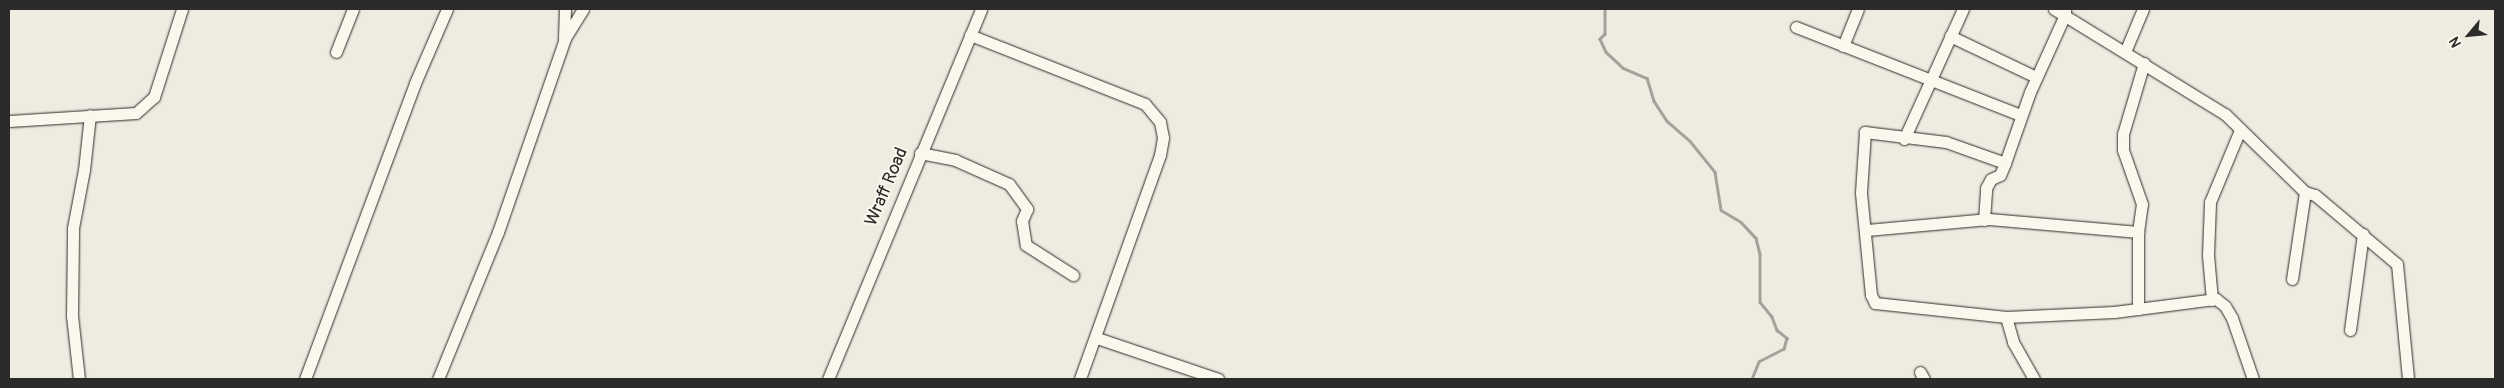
<!DOCTYPE html>
<html>
<head>
<meta charset="utf-8">
<style>
	body { margin:0 }
	#map { position:relative; width:2504px; height:388px; overflow:hidden; background:#eeebe0; font-family:Pangolin,sans-serif }
	div>[style] { position:absolute }
	.stream>* { height:2.5px; margin:-1.25px; padding:0 1.25px; transform-origin:1.25px; border-radius:1.25px; background:#a4a29a }
	.roads { filter:drop-shadow(0 0 1px #2b2b2b) drop-shadow(0 0 1px #2b2b2b) }
	.minor>* { height:11px; margin:-5.5px; padding:0 5.5px; transform-origin:5.5px; border-radius:5.5px; background:#fbf7ec }
	span { translate:-50% -50%; white-space:nowrap; text-align:center; line-height:1.15; -webkit-text-stroke:4px #fbf7ec; paint-order:stroke }
	.street-label { font-size:18px; color:#2b2b2b }
	.frame { position:absolute; inset:0; border:10px solid #2b2b2b; pointer-events:none }
	.north { position:absolute; left:2444px; top:10px; width:50px; height:50px; -webkit-text-stroke:4px #fbf7ec; paint-order:stroke; rotate:242deg; font-size:14px; font-weight:700; line-height:20px; text-align:center; color:#2b2b2b }
	.north::after { content:''; display:block; margin:auto; width:18px; height:22px; background:#2b2b2b; clip-path:polygon(50% 0,100% 100%,50% 72%,0 100%) }
</style>
</head>
<body>
<div id="map">
	<div class="stream">
		<div style="left:1605px;top:9px;width:25px;rotate:90deg"></div>
		<div style="left:1605px;top:34px;width:7px;rotate:135deg"></div>
		<div style="left:1600px;top:39px;width:14px;rotate:65deg"></div>
		<div style="left:1606px;top:52px;width:23px;rotate:43deg"></div>
		<div style="left:1623px;top:68px;width:26px;rotate:23deg"></div>
		<div style="left:1647px;top:78px;width:24px;rotate:73deg"></div>
		<div style="left:1654px;top:101px;width:24px;rotate:57deg"></div>
		<div style="left:1667px;top:121px;width:30px;rotate:41deg"></div>
		<div style="left:1690px;top:141px;width:40px;rotate:51deg"></div>
		<div style="left:1715px;top:172px;width:38px;rotate:81deg"></div>
		<div style="left:1721px;top:210px;width:23px;rotate:31deg"></div>
		<div style="left:1741px;top:222px;width:22px;rotate:47deg"></div>
		<div style="left:1756px;top:238px;width:16px;rotate:76deg"></div>
		<div style="left:1760px;top:254px;width:48px;rotate:90deg"></div>
		<div style="left:1760px;top:302px;width:19px;rotate:51deg"></div>
		<div style="left:1772px;top:317px;width:14px;rotate:69deg"></div>
		<div style="left:1777px;top:330px;width:13px;rotate:39deg"></div>
		<div style="left:1787px;top:338px;width:11px;rotate:105deg"></div>
		<div style="left:1784px;top:349px;width:28px;rotate:153deg"></div>
		<div style="left:1759px;top:362px;width:18px;rotate:112deg"></div>
	</div>
	<div class="roads">
		<div class="minor">
			<div style="left:2054px;top:9px;width:201px;rotate:31.6deg"></div>
			<div style="left:2225px;top:114px;width:112px;rotate:44.3deg"></div>
			<div style="left:2305px;top:192px;width:10px;rotate:17deg"></div>
			<div style="left:2315px;top:195px;width:107px;rotate:40.1deg"></div>
			<div style="left:2397px;top:264px;width:116px;rotate:84.5deg"></div>
			<div style="left:1796px;top:27px;width:242px;rotate:21.4deg"></div>
			<div style="left:970px;top:35px;width:188px;rotate:21.5deg"></div>
			<div style="left:1145px;top:104px;width:23px;rotate:50deg"></div>
			<div style="left:1160px;top:122px;width:16px;rotate:79deg"></div>
			<div style="left:1163px;top:138px;width:17px;rotate:100deg"></div>
			<div style="left:1160px;top:155px;width:238px;rotate:109.7deg"></div>
			<div style="left:1950px;top:36px;width:95px;rotate:25.5deg"></div>
			<div style="left:564px;top:38px;width:29px;rotate:-88deg"></div>
			<div style="left:1843px;top:46px;width:40px;rotate:-68deg"></div>
			<div style="left:336px;top:52px;width:46px;rotate:-68.4deg"></div>
			<div style="left:2125px;top:52px;width:47px;rotate:-67.3deg"></div>
			<div style="left:9px;top:121px;width:127px;rotate:-3.6deg"></div>
			<div style="left:136px;top:113px;width:24px;rotate:-42deg"></div>
			<div style="left:154px;top:97px;width:92px;rotate:-72.3deg"></div>
			<div style="left:1904px;top:139px;width:143px;rotate:-65.6deg"></div>
			<div style="left:920px;top:153px;width:36px;rotate:11deg"></div>
			<div style="left:955px;top:160px;width:59px;rotate:24deg"></div>
			<div style="left:1009px;top:184px;width:31px;rotate:54deg"></div>
			<div style="left:1027px;top:209px;width:13px;rotate:113deg"></div>
			<div style="left:1022px;top:221px;width:24px;rotate:81deg"></div>
			<div style="left:1026px;top:245px;width:56px;rotate:32.6deg"></div>
			<div style="left:2005px;top:163px;width:63px;rotate:-160.4deg"></div>
			<div style="left:1946px;top:142px;width:82px;rotate:-173deg"></div>
			<div style="left:1865px;top:132px;width:61px;rotate:93.8deg"></div>
			<div style="left:1861px;top:193px;width:102px;rotate:84.4deg"></div>
			<div style="left:1871px;top:295px;width:9px;rotate:63deg"></div>
			<div style="left:1875px;top:303px;width:132px;rotate:6.1deg"></div>
			<div style="left:2006px;top:317px;width:108px;rotate:-2.7deg"></div>
			<div style="left:2114px;top:312px;width:103px;rotate:-7.3deg"></div>
			<div style="left:2216px;top:299px;width:11px;rotate:38deg"></div>
			<div style="left:2225px;top:306px;width:14px;rotate:60deg"></div>
			<div style="left:2232px;top:318px;width:65px;rotate:71deg"></div>
			<div style="left:1984px;top:220px;width:32px;rotate:-86deg"></div>
			<div style="left:1986px;top:188px;width:10px;rotate:-61deg"></div>
			<div style="left:1991px;top:179px;width:10px;rotate:-24deg"></div>
			<div style="left:2000px;top:175px;width:13px;rotate:-67deg"></div>
			<div style="left:2005px;top:163px;width:75px;rotate:-70.6deg"></div>
			<div style="left:2030px;top:92px;width:85px;rotate:-65.6deg"></div>
			<div style="left:2065px;top:15px;width:6px;rotate:-90deg"></div>
			<div style="left:1867px;top:230px;width:122px;rotate:-5.2deg"></div>
			<div style="left:1989px;top:219px;width:150px;rotate:5deg"></div>
			<div style="left:2292px;top:279px;width:88px;rotate:-81.5deg"></div>
			<div style="left:2212px;top:300px;width:45px;rotate:-95.1deg"></div>
			<div style="left:2208px;top:255px;width:53px;rotate:-87.8deg"></div>
			<div style="left:2210px;top:202px;width:78px;rotate:-67.4deg"></div>
			<div style="left:2138px;top:309px;width:77px;rotate:-90deg"></div>
			<div style="left:2138px;top:232px;width:28px;rotate:-82deg"></div>
			<div style="left:2142px;top:204px;width:57px;rotate:-109.4deg"></div>
			<div style="left:2123px;top:150px;width:16px;rotate:-90deg"></div>
			<div style="left:2123px;top:134px;width:74px;rotate:-73.5deg"></div>
			<div style="left:2006px;top:317px;width:26px;rotate:74deg"></div>
			<div style="left:2013px;top:342px;width:43px;rotate:60.4deg"></div>
			<div style="left:2350px;top:330px;width:97px;rotate:-82.3deg"></div>
			<div style="left:1097px;top:338px;width:128px;rotate:18.7deg"></div>
			<div style="left:1920px;top:372px;width:8px;rotate:60deg"></div>
			<div style="left:79px;top:379px;width:63px;rotate:-96.3deg"></div>
			<div style="left:72px;top:316px;width:88px;rotate:-89.3deg"></div>
			<div style="left:73px;top:228px;width:59px;rotate:-79.3deg"></div>
			<div style="left:84px;top:170px;width:55px;rotate:-83.8deg"></div>
			<div style="left:305px;top:379px;width:316px;rotate:-69.6deg"></div>
			<div style="left:415px;top:83px;width:81px;rotate:-66.6deg"></div>
			<div style="left:438px;top:379px;width:159px;rotate:-67.8deg"></div>
			<div style="left:498px;top:232px;width:205px;rotate:-70.9deg"></div>
			<div style="left:565px;top:38px;width:34px;rotate:-58deg"></div>
			<div style="left:828px;top:379px;width:400px;rotate:-67.5deg"></div>
		</div>
	</div>
	<div class="street-label">
		<span style="left:887px;top:187px;rotate:-67deg">Wraff Road</span>
	</div>
	<div class="frame"></div>
	<div class="north">N</div>
</div>
</body>
</html>
